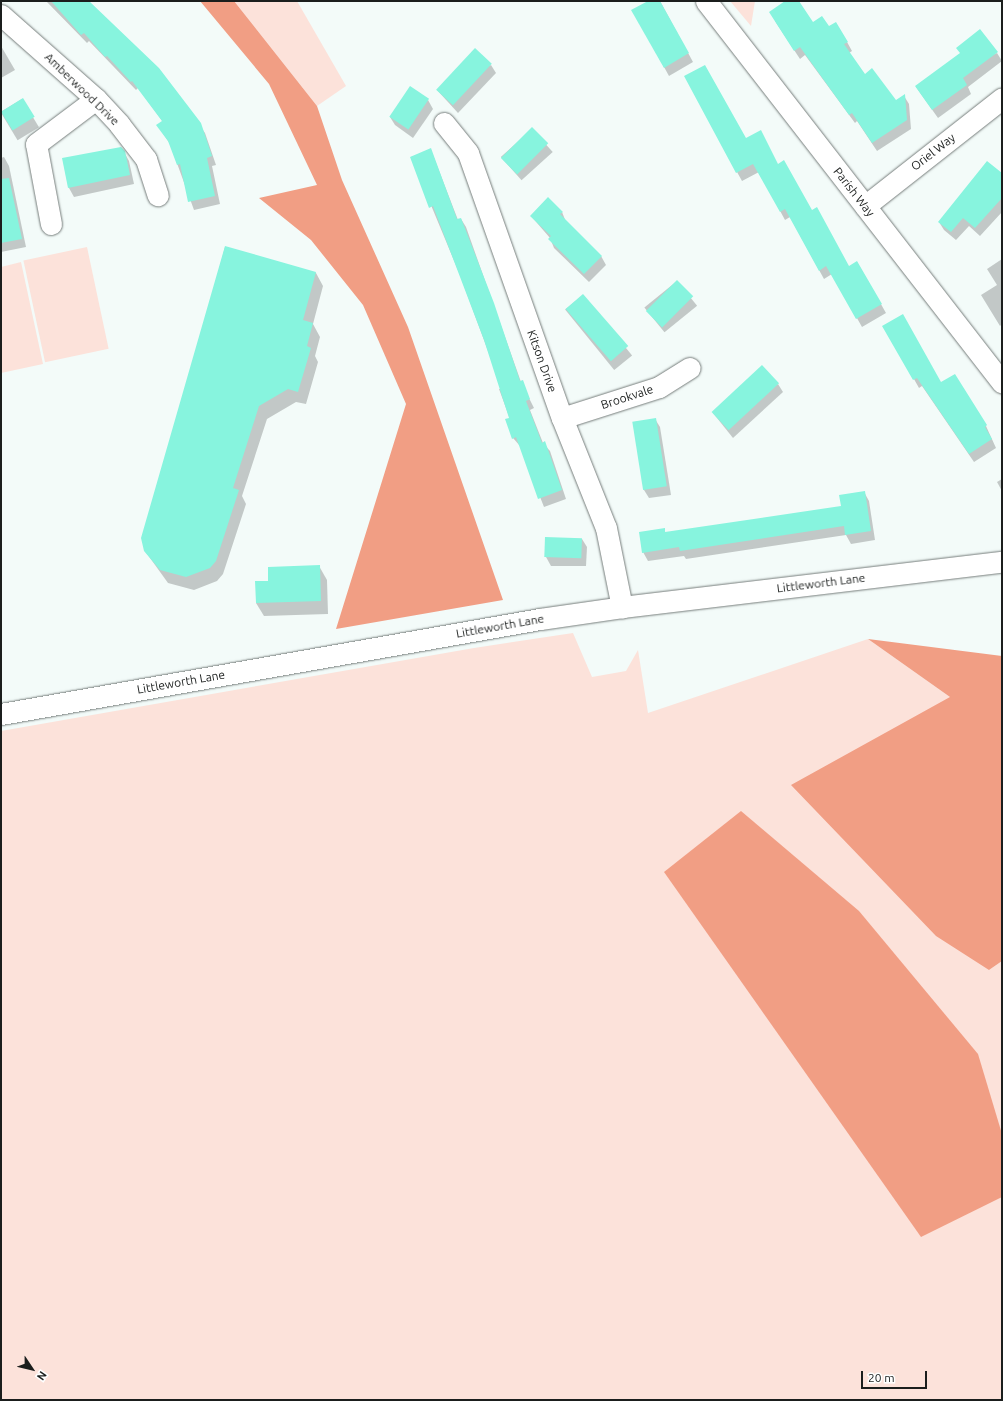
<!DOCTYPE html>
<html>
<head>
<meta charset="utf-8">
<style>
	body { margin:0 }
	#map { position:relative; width:1003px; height:1401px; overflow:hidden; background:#f3fbf9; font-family:Ubuntu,sans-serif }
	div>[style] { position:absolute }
	.green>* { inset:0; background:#fce2da; transform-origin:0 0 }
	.forest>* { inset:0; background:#f19e84 }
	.shadow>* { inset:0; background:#0003; transform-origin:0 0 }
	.building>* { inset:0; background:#87f4de; transform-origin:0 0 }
	.roads { filter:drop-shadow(0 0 1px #767d7b) drop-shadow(0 0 1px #767d7b) }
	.minor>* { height:21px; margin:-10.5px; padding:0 10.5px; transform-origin:10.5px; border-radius:10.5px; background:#fff }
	span { translate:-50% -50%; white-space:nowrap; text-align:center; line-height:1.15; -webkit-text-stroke:4px #fff; paint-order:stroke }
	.street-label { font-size:12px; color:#1b1e1d }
	.frame { position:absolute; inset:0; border:2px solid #1b1e1d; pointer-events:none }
	.north { position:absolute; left:12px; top:1349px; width:40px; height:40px; -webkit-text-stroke:3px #fff; paint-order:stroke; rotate:125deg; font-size:11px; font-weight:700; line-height:16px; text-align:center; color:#1b1e1d }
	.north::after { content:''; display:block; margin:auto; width:14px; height:18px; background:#1b1e1d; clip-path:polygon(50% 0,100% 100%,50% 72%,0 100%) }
	.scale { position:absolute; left:861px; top:1371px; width:66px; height:18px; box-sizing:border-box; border:2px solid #1b1e1d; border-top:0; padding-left:5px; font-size:12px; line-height:14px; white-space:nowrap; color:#1b1e1d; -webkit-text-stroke:3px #fff; paint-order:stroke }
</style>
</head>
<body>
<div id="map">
	<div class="green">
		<div style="clip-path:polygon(234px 1px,297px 1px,346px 86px,317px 106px)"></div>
		<div style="clip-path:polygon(730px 1px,755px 1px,751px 26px)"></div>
		<div style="left:87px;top:247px;width:104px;height:65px;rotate:78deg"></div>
		<div style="clip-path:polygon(21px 262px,43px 364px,1px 373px,1px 267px)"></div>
		<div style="clip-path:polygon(573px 633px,592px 677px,626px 671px,638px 650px,648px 713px,868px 639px,950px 697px,989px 970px,1002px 961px,1002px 1400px,1px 1400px,1px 731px,474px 648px)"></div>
	</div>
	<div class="forest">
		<div style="clip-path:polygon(200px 1px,234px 1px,317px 106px,342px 180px,408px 327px,503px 600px,336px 629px,406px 404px,363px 305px,311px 240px,259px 198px,317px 185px,269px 84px)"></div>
		<div style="clip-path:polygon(868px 639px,1002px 656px,1002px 961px,989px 970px,936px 936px,791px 785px,950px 697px)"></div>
		<div style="clip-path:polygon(741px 811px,859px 911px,978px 1054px,1002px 1134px,1002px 1197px,921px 1237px,664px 872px)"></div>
	</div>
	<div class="shadow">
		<div style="clip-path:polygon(46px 1px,88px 1px,158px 69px,205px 133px,216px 165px,212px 166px,220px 204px,194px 210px,170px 144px,158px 126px,163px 122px,138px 88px,136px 90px,89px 41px,87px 43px)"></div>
		<div style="clip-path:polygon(650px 1px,660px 1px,693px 62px,669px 76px,633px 11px)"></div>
		<div style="clip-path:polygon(787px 1px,798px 1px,812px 24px,829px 28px,847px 42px,852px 51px,849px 53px,865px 75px,896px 102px,904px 96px,909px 104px,911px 129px,877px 151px,857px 121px,855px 123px,805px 55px,800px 59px,775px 21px)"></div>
		<div style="clip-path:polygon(1px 46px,15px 70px,1px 78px)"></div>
		<div style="clip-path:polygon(997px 53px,1002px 61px,968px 87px,971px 94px,938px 118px,916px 87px)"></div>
		<div style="clip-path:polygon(491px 65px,496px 73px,458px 113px,437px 90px)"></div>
		<div style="left:22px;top:99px;width:33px;height:25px;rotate:59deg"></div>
		<div style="clip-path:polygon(428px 100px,433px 109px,413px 138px,395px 125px,390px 117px)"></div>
		<div style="left:532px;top:129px;width:31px;height:42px;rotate:48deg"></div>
		<div style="clip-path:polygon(746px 139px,778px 165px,849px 267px,857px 262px,886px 313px,862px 327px,832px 274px,824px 279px,790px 217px,785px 220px,759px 172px,742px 181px,737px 172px)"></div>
		<div style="clip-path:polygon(431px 150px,458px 220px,461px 219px,466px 227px,521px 382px,534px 408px,530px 410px,543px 443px,550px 451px,566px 499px,544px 507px,520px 446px,513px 438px,510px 419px,499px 389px,502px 389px,460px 275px,411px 157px)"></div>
		<div style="clip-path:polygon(124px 152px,129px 161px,134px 184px,74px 197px,69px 188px,63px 159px)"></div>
		<div style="clip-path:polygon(4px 157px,9px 166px,26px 247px,1px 252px,1px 158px)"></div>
		<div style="clip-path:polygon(1002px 174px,1002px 212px,980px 236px,969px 226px,956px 240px,944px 230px,939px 222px)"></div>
		<div style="clip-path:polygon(562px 212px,566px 222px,601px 256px,606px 265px,589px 282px,554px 248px,550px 238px,531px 216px)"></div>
		<div style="clip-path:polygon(225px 247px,316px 273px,323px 286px,313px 324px,320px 337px,315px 356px,318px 362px,306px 404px,296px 402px,267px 419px,242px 496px,246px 504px,223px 574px,217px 581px,194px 590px,168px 583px,145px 551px)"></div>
		<div style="clip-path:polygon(1002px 259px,1002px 324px,1000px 326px,981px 295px,997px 285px,987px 269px)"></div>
		<div style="left:677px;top:281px;width:32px;height:42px;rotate:51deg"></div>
		<div style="left:583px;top:295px;width:78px;height:23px;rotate:51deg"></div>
		<div style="clip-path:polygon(884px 326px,941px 384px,954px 375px,986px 426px,996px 448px,974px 462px,922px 386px,919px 388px)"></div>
		<div style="clip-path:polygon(778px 384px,783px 392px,733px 438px,713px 413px)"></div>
		<div style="clip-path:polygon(655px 419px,660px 427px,671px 495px,649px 498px,644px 490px)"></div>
		<div style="clip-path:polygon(1002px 479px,1002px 491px,997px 482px)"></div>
		<div style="clip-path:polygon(864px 492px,869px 501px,875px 540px,851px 544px,846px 535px,686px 559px,684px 556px,648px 561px,643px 552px,664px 530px,666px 533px,842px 507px)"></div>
		<div style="clip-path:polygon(546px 538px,582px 539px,587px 547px,586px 566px,551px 566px,546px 557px)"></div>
		<div style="clip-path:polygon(319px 566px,327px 580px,328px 614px,264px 616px,256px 603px,270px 581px)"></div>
	</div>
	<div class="building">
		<div style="clip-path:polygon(51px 1px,89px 1px,159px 68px,201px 123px,212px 156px,207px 158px,215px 196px,188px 202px,180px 164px,177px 165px,168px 141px,156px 125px,162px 121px,132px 81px,131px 82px,107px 56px,105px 57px,84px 33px,81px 35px)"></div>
		<div style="clip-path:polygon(648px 1px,660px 1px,689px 53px,664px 68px,631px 10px)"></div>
		<div style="clip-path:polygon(785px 1px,799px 1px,813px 22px,822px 16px,829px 26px,836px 22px,848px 42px,844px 44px,865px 74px,872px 68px,896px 100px,905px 94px,907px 120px,872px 143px,852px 113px,849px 115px,800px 47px,794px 51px,769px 12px)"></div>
		<div style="clip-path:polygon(980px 29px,998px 52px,963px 78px,967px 85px,932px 110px,915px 86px,960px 53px,956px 48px)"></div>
		<div style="left:475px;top:48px;width:23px;height:57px;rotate:43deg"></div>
		<div style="clip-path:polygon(705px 65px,746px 138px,761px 130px,778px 164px,784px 160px,812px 210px,817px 207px,849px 266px,857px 261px,882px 304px,856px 319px,826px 266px,819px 271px,785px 209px,780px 212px,753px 164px,736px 173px,684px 76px)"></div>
		<div style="left:410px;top:86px;width:23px;height:37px;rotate:34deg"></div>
		<div style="left:23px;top:98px;width:22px;height:26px;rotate:58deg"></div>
		<div style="left:532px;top:127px;width:23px;height:44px;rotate:45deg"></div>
		<div style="clip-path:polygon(121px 147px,125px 151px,130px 175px,68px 188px,62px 158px)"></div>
		<div style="clip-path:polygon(431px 148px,457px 219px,461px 218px,494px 303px,520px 381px,523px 380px,530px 399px,526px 401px,542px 443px,545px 441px,562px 490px,538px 499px,516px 437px,512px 439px,505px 419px,509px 418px,484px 340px,433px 206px,429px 208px,410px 157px)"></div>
		<div style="clip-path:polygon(987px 161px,1002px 173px,1002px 198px,975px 228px,963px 218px,951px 232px,938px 222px)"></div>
		<div style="clip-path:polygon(9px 178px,22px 239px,1px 243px,1px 179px)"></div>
		<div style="clip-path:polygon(548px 197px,563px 212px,560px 214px,602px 256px,584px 274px,548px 239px,551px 236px,530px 216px)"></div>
		<div style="clip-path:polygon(225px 246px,316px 272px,303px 320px,313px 323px,307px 346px,311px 348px,298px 392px,288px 389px,259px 406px,233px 488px,239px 490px,216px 561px,210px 568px,186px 577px,160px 570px,144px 551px,141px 538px)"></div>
		<div style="left:677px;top:280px;width:23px;height:44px;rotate:45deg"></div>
		<div style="left:583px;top:294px;width:69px;height:23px;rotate:49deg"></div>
		<div style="clip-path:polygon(903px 314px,941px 382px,955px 374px,987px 425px,985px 427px,992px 439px,969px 454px,917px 378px,913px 380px,882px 326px)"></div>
		<div style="left:762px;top:365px;width:25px;height:69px;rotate:47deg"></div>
		<div style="left:656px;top:418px;width:69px;height:24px;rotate:81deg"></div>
		<div style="clip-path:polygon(865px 491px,871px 531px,845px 535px,844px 526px,680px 551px,679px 547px,642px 553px,639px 532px,665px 528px,665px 532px,841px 506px,839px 495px)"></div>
		<div style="left:545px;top:537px;width:37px;height:20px;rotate:2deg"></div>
		<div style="clip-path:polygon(320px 565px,321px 601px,256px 603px,255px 581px,268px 581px,268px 567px)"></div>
	</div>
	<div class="roads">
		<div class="minor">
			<div style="left:706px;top:1px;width:483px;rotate:52.2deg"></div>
			<div style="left:1px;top:15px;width:127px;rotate:41.5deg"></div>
			<div style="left:96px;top:99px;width:34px;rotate:47deg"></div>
			<div style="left:119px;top:124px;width:44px;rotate:52.4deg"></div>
			<div style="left:146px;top:159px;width:38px;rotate:72deg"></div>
			<div style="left:444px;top:123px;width:38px;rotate:51deg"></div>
			<div style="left:468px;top:153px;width:281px;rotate:70.5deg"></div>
			<div style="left:562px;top:418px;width:118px;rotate:68.2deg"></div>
			<div style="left:606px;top:528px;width:81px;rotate:78.6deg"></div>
			<div style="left:865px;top:206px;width:174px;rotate:-38.2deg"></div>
			<div style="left:51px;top:224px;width:81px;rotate:-100.6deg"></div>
			<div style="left:36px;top:144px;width:75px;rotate:-36.9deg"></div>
			<div style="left:562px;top:418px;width:102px;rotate:-17.7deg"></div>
			<div style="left:659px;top:387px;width:36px;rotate:-32deg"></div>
			<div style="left:1px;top:714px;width:547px;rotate:-10deg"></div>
			<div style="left:540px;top:619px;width:83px;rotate:-8.3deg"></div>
			<div style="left:622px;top:607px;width:383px;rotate:-6.8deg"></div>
		</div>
	</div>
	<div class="street-label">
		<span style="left:82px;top:89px;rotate:44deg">Amberwood Drive</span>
		<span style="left:933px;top:152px;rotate:-38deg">Oriel Way</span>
		<span style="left:854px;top:192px;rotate:52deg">Parish Way</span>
		<span style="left:542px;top:361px;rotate:70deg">Kitson Drive</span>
		<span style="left:627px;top:397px;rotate:-18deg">Brookvale</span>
		<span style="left:821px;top:583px;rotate:-7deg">Littleworth Lane</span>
		<span style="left:500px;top:626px;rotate:-10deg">Littleworth Lane</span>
		<span style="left:181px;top:682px;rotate:-10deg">Littleworth Lane</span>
	</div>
	<div class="frame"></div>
	<div class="north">N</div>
	<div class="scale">20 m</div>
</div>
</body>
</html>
